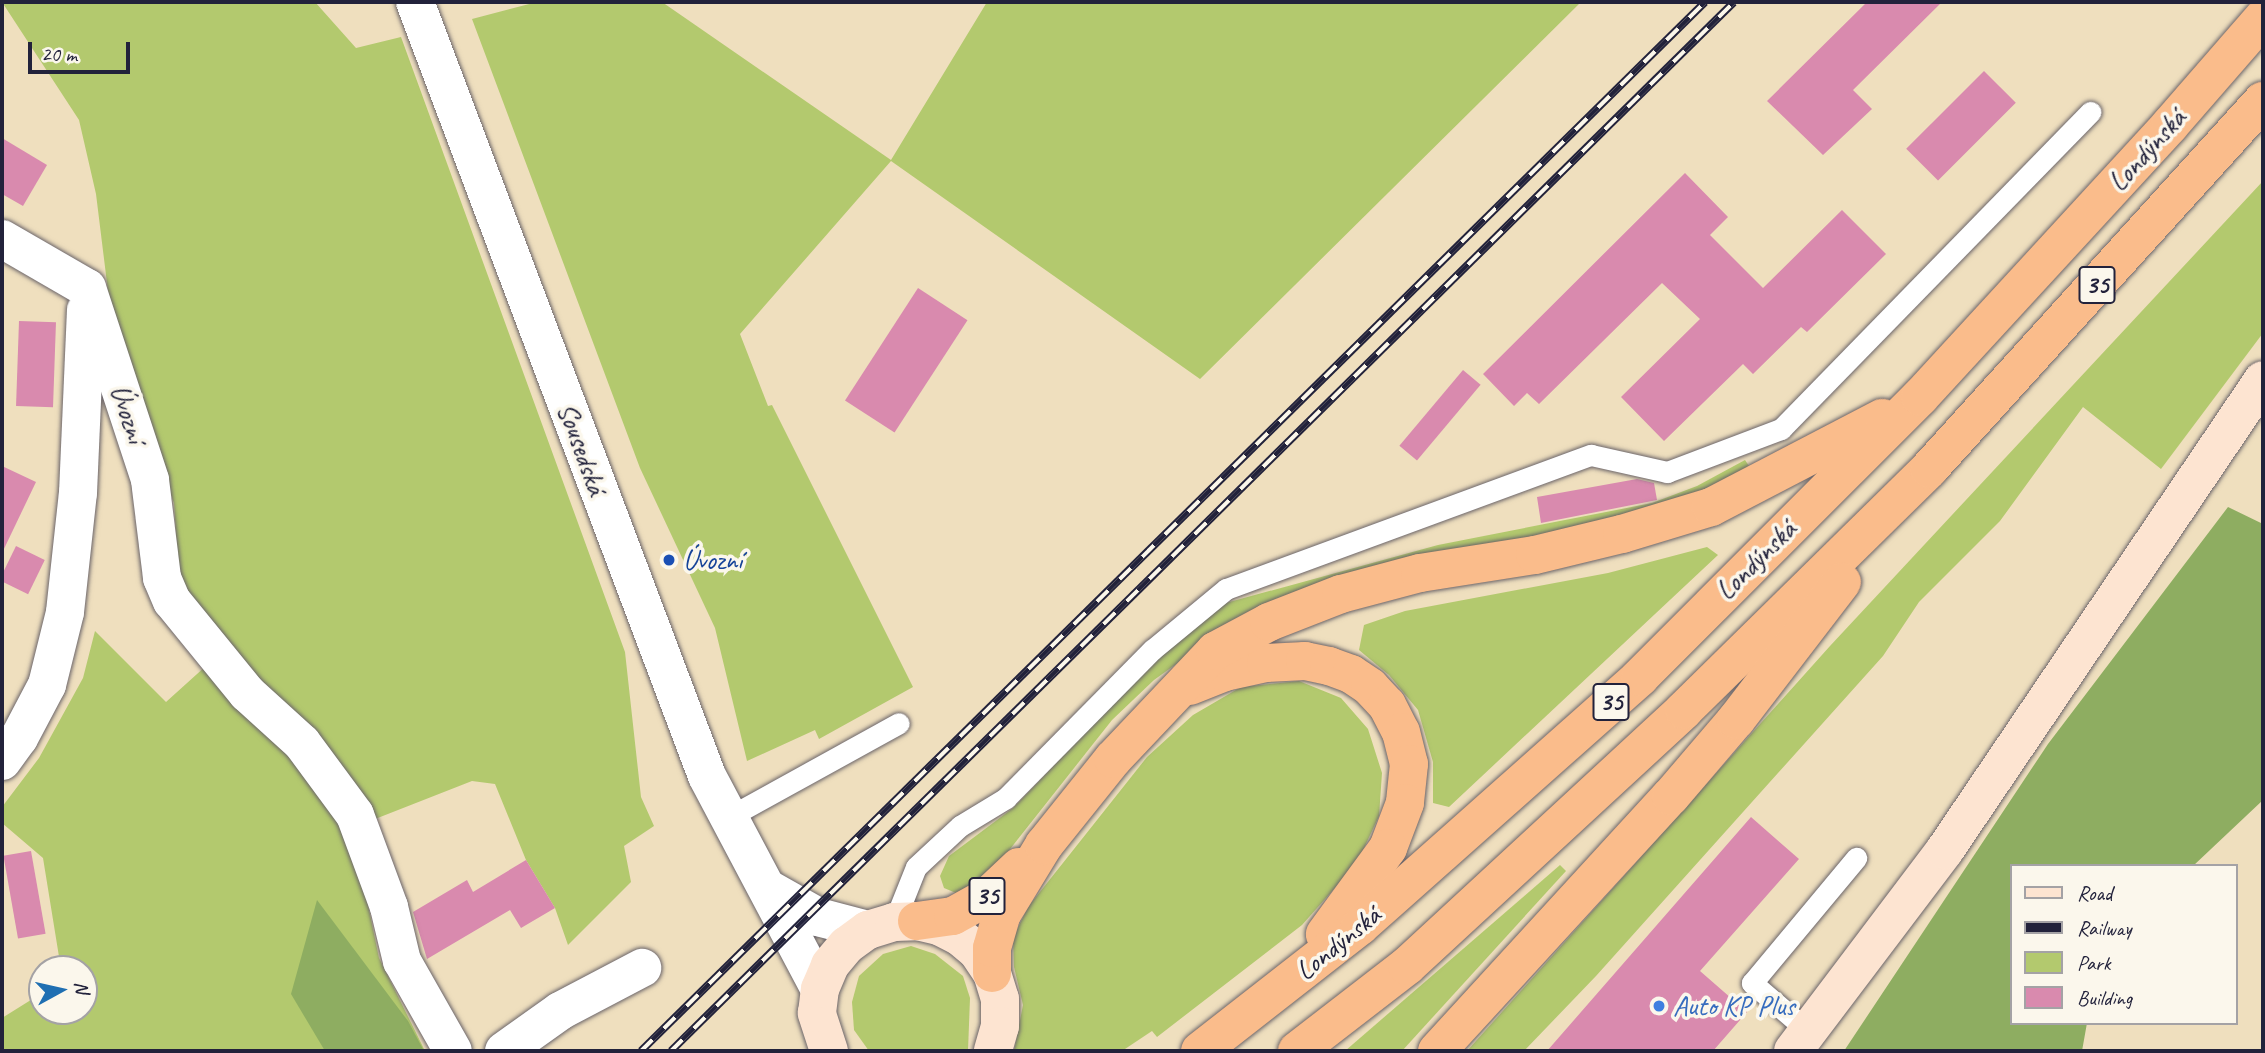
<!DOCTYPE html>
<html>
<head>
<meta charset="utf-8">
<style>
	body { margin:0 }
	#map { position:relative; width:2265px; height:1053px; overflow:hidden; background:#efdfbe; font-family:Caveat,sans-serif }
	div>[style] { position:absolute }
	.green>* { inset:0; background:#b3c96e }
	.forest>* { inset:0; background:#8ead61 }
	.building>* { inset:0; background:#d98aae; transform-origin:0 0 }
	.roads { filter:drop-shadow(0 0 2px #6a6469) drop-shadow(0 0 2px #6a6469) }
	.lane>* { height:21px; margin:-10.5px; padding:0 10.5px; transform-origin:10.5px; border-radius:10.5px; background:#fff }
	.street>* { height:38px; margin:-19px; padding:0 19px; transform-origin:19px; border-radius:19px; background:#fff }
	.secondary>* { height:38px; margin:-19px; padding:0 19px; transform-origin:19px; border-radius:19px; background:#fde4d1 }
	.highway>* { height:38px; margin:-19px; padding:0 19px; transform-origin:19px; border-radius:19px; background:#fabc8b }
	.rail>* { height:8px; margin-top:-4px; transform-origin:0; background:repeating-linear-gradient(90deg,#fbf7ec 0 16px,#22223b 0 32px); box-sizing:border-box; border-block:2px solid #22223b }
	.dots>* { width:19px; height:19px; translate:-50% -50%; box-sizing:border-box; border:4px solid #fbf7ec; border-radius:50% }
	span { translate:-50% -50%; white-space:nowrap; text-align:center; line-height:1.15; -webkit-text-stroke:7px #fbf7ec; paint-order:stroke }
	.shield-label span { padding:2px 5px; background:#fbf7ec; border:2px solid; border-radius:5px; -webkit-text-stroke-width:0 }
	.shield-label { font-size:26px; color:#22223b; font-weight:700 }
	.street-label { font-size:28px; color:#22223b }
	.transit-label { font-size:28px; color:#164399 }
	.left { translate:0 -50%; text-align:left }
	.shop-label { font-size:28px; color:#366cbe }
	.frame { position:absolute; inset:0; border:4px solid #22223b; pointer-events:none }
	.legend { position:absolute; left:2010px; top:864px; width:228px; height:161px; box-sizing:border-box; background:#fbf7ec; border:2px solid #a4a2a5; margin:0; padding:9px 12px; list-style:none; font-size:21px; color:#22223b }
	.legend li { display:flex; align-items:center; gap:14px; height:35px }
	.legend b { width:35px; border:2px solid #a4a2a5 }
	.north { position:absolute; left:28px; top:955px; width:70px; height:70px; box-sizing:border-box; background:#fbf7ec; border:2px solid #a4a2a5; border-radius:50%; rotate:82deg; font-size:19px; font-weight:700; line-height:28px; text-align:center; color:#22223b }
	.north::after { content:''; display:block; margin:auto; width:24px; height:32px; background:#1f6fb2; clip-path:polygon(50% 0,100% 100%,50% 72%,0 100%) }
	.scale { position:absolute; left:28px; top:42px; width:102px; height:32px; box-sizing:border-box; border:4px solid #22223b; border-top:0; padding-left:9px; font-size:21px; line-height:24px; white-space:nowrap; color:#22223b; -webkit-text-stroke:5px #fbf7ec; paint-order:stroke }
</style>
</head>
<body>
<div id="map">
	<div class="green">
		<div style="clip-path:polygon(2px 2px,315px 2px,356px 48px,401px 37px,625px 652px,641px 797px,654px 826px,624px 846px,631px 882px,568px 945px,555px 908px,526px 860px,495px 784px,472px 781px,370px 821px,180px 595px,174px 503px,116px 356px,96px 194px,79px 120px)"></div>
		<div style="clip-path:polygon(537px 2px,662px 2px,891px 160px,987px 2px,1581px 2px,1200px 379px,891px 161px,740px 334px,768px 406px,772px 405px,913px 687px,819px 739px,815px 730px,747px 761px,715px 628px,640px 468px,472px 19px)"></div>
		<div style="clip-path:polygon(2263px 181px,2263px 333px,2161px 469px,2083px 407px,2000px 521px,1919px 602px,1883px 656px,1596px 976px,1524px 1051px,1467px 1051px,1830px 646px)"></div>
		<div style="clip-path:polygon(1745px 460px,1755px 475px,1208px 641px,1154px 680px,1112px 720px,988px 877px,956px 893px,944px 888px,940px 876px,949px 856px,1013px 808px,1147px 669px,1222px 604px,1438px 545px,1652px 503px,1697px 486px)"></div>
		<div style="clip-path:polygon(1707px 547px,1718px 555px,1449px 807px,1433px 803px,1433px 762px,1418px 710px,1389px 675px,1359px 650px,1364px 625px,1405px 611px,1608px 573px)"></div>
		<div style="clip-path:polygon(95px 631px,166px 702px,207px 665px,305px 766px,356px 847px,379px 958px,425px 1051px,2px 1051px,2px 1018px,42px 993px,42px 1011px,84px 1011px,84px 969px,61px 969px,43px 858px,2px 823px,2px 807px,39px 758px,83px 678px)"></div>
		<div style="clip-path:polygon(1299px 681px,1341px 698px,1368px 729px,1382px 773px,1379px 816px,1357px 863px,1302px 925px,1157px 1037px,1152px 1031px,1122px 1051px,1014px 1051px,1023px 1005px,1014px 967px,1013px 938px,1028px 907px,1147px 757px,1193px 715px,1241px 687px)"></div>
		<div style="clip-path:polygon(1560px 865px,1566px 871px,1402px 1051px,1345px 1051px)"></div>
		<div style="clip-path:polygon(911px 946px,935px 954px,963px 976px,970px 998px,968px 1051px,869px 1051px,854px 1030px,852px 1002px,859px 976px,883px 954px)"></div>
	</div>
	<div class="forest">
		<div style="clip-path:polygon(2228px 507px,2263px 524px,2263px 800px,2193px 866px,2011px 866px,2011px 1023px,2087px 1023px,2082px 1051px,1844px 1051px,2048px 744px)"></div>
		<div style="clip-path:polygon(317px 900px,408px 1021px,424px 1051px,325px 1051px,291px 994px)"></div>
	</div>
	<div class="building">
		<div style="clip-path:polygon(1867px 2px,1942px 2px,1853px 90px,1872px 109px,1823px 155px,1767px 101px)"></div>
		<div style="left:1984px;top:71px;width:45px;height:110px;rotate:45deg"></div>
		<div style="clip-path:polygon(2px 138px,47px 165px,23px 206px,2px 194px)"></div>
		<div style="clip-path:polygon(1685px 173px,1728px 217px,1710px 235px,1763px 288px,1842px 210px,1886px 254px,1807px 332px,1801px 327px,1753px 374px,1743px 364px,1664px 441px,1621px 397px,1700px 319px,1662px 283px,1539px 404px,1527px 393px,1514px 406px,1483px 374px)"></div>
		<div style="left:918px;top:288px;width:59px;height:134px;rotate:33deg"></div>
		<div style="left:19px;top:321px;width:37px;height:85px;rotate:2deg"></div>
		<div style="left:1463px;top:370px;width:23px;height:99px;rotate:40deg"></div>
		<div style="clip-path:polygon(2px 466px,36px 482px,2px 553px)"></div>
		<div style="clip-path:polygon(1637px 479px,1654px 483px,1657px 500px,1541px 523px,1537px 497px)"></div>
		<div style="left:16px;top:546px;width:32px;height:38px;rotate:26deg"></div>
		<div style="clip-path:polygon(1751px 817px,1799px 859px,1700px 971px,1747px 1012px,1713px 1051px,1547px 1051px)"></div>
		<div style="left:31px;top:851px;width:84px;height:28px;rotate:80deg"></div>
		<div style="clip-path:polygon(526px 860px,555px 908px,521px 928px,510px 910px,427px 959px,413px 912px,467px 880px,473px 892px)"></div>
	</div>
	<div class="roads">
		<div class="lane">
			<div style="left:727px;top:818px;width:196px;rotate:-28.9deg"></div>
			<div style="left:894px;top:922px;width:59px;rotate:-68.2deg"></div>
			<div style="left:916px;top:867px;width:60px;rotate:-43deg"></div>
			<div style="left:960px;top:826px;width:54px;rotate:-31.3deg"></div>
			<div style="left:1006px;top:798px;width:208px;rotate:-45.4deg"></div>
			<div style="left:1152px;top:650px;width:96px;rotate:-39.5deg"></div>
			<div style="left:1226px;top:589px;width:389px;rotate:-20.2deg"></div>
			<div style="left:1591px;top:455px;width:78px;rotate:12.6deg"></div>
			<div style="left:1667px;top:472px;width:122px;rotate:-20.7deg"></div>
			<div style="left:1781px;top:429px;width:443px;rotate:-45.7deg"></div>
			<div style="left:1808px;top:1031px;width:74px;rotate:-139.4deg"></div>
			<div style="left:1752px;top:983px;width:163px;rotate:-50.2deg"></div>
		</div>
		<div class="street">
			<div style="left:415px;top:2px;width:827px;rotate:69.33deg"></div>
			<div style="left:707px;top:776px;width:241px;rotate:62.1deg"></div>
			<div style="left:2px;top:239px;width:98px;rotate:30deg"></div>
			<div style="left:87px;top:288px;width:202px;rotate:71.8deg"></div>
			<div style="left:150px;top:480px;width:99px;rotate:83deg"></div>
			<div style="left:162px;top:578px;width:25px;rotate:67deg"></div>
			<div style="left:172px;top:601px;width:119px;rotate:50.8deg"></div>
			<div style="left:247px;top:693px;width:74px;rotate:42.3deg"></div>
			<div style="left:302px;top:743px;width:89px;rotate:53.6deg"></div>
			<div style="left:355px;top:815px;width:98px;rotate:69.7deg"></div>
			<div style="left:389px;top:907px;width:56px;rotate:76.5deg"></div>
			<div style="left:402px;top:961px;width:103px;rotate:60.5deg"></div>
			<div style="left:2px;top:761px;width:29px;rotate:-54deg"></div>
			<div style="left:19px;top:738px;width:60px;rotate:-62.2deg"></div>
			<div style="left:47px;top:685px;width:75px;rotate:-76.1deg"></div>
			<div style="left:65px;top:612px;width:120px;rotate:-83.8deg"></div>
			<div style="left:78px;top:493px;width:183px;rotate:-87.5deg"></div>
			<div style="left:767px;top:888px;width:59px;rotate:29.6deg"></div>
			<div style="left:818px;top:917px;width:52px;rotate:14.6deg"></div>
			<div style="left:504px;top:1051px;width:69px;rotate:-35.5deg"></div>
			<div style="left:560px;top:1011px;width:93px;rotate:-27.7deg"></div>
		</div>
		<div class="secondary">
			<div style="left:829px;top:1051px;width:40px;rotate:-108deg"></div>
			<div style="left:817px;top:1013px;width:24px;rotate:-83deg"></div>
			<div style="left:820px;top:989px;width:26px;rotate:-67deg"></div>
			<div style="left:830px;top:965px;width:26px;rotate:-50deg"></div>
			<div style="left:847px;top:945px;width:26px;rotate:-36deg"></div>
			<div style="left:868px;top:930px;width:27px;rotate:-17deg"></div>
			<div style="left:894px;top:922px;width:23px;rotate:-2deg"></div>
			<div style="left:917px;top:921px;width:23px;rotate:13deg"></div>
			<div style="left:939px;top:926px;width:22px;rotate:27deg"></div>
			<div style="left:959px;top:936px;width:23px;rotate:40deg"></div>
			<div style="left:977px;top:951px;width:27px;rotate:56deg"></div>
			<div style="left:992px;top:973px;width:27px;rotate:73deg"></div>
			<div style="left:1000px;top:999px;width:27px;rotate:90deg"></div>
			<div style="left:1000px;top:1026px;width:26px;rotate:106deg"></div>
			<div style="left:1793px;top:1051px;width:252px;rotate:-52.9deg"></div>
			<div style="left:1945px;top:850px;width:567px;rotate:-55.92deg"></div>
		</div>
		<div class="highway">
			<div style="left:1190px;top:686px;width:38px;rotate:-22deg"></div>
			<div style="left:1225px;top:672px;width:42px;rotate:-12.4deg"></div>
			<div style="left:1266px;top:663px;width:39px;rotate:-3deg"></div>
			<div style="left:1305px;top:661px;width:25px;rotate:12deg"></div>
			<div style="left:1329px;top:666px;width:23px;rotate:20deg"></div>
			<div style="left:1351px;top:674px;width:23px;rotate:34deg"></div>
			<div style="left:1370px;top:687px;width:25px;rotate:47deg"></div>
			<div style="left:1387px;top:705px;width:30px;rotate:63deg"></div>
			<div style="left:1401px;top:732px;width:33px;rotate:76deg"></div>
			<div style="left:1409px;top:764px;width:39px;rotate:96deg"></div>
			<div style="left:1405px;top:803px;width:48px;rotate:110.7deg"></div>
			<div style="left:1388px;top:848px;width:107px;rotate:126.2deg"></div>
			<div style="left:917px;top:921px;width:36px;rotate:-8deg"></div>
			<div style="left:953px;top:916px;width:39px;rotate:-29deg"></div>
			<div style="left:987px;top:897px;width:44px;rotate:-43.2deg"></div>
			<div style="left:992px;top:973px;width:25px;rotate:-90deg"></div>
			<div style="left:992px;top:948px;width:35px;rotate:-74deg"></div>
			<div style="left:1002px;top:914px;width:81px;rotate:-58.7deg"></div>
			<div style="left:1044px;top:845px;width:110px;rotate:-51.3deg"></div>
			<div style="left:1113px;top:759px;width:149px;rotate:-46.6deg"></div>
			<div style="left:1215px;top:651px;width:61px;rotate:-28.2deg"></div>
			<div style="left:1269px;top:622px;width:77px;rotate:-21.3deg"></div>
			<div style="left:1341px;top:594px;width:82px;rotate:-14.9deg"></div>
			<div style="left:1420px;top:573px;width:116px;rotate:-8.9deg"></div>
			<div style="left:1535px;top:555px;width:89px;rotate:-13.6deg"></div>
			<div style="left:1622px;top:534px;width:93px;rotate:-16.9deg"></div>
			<div style="left:1711px;top:507px;width:193px;rotate:-27.5deg"></div>
			<div style="left:1200px;top:1051px;width:203px;rotate:-38deg"></div>
			<div style="left:1360px;top:926px;width:375px;rotate:-41.6deg"></div>
			<div style="left:1640px;top:677px;width:396px;rotate:-45deg"></div>
			<div style="left:1920px;top:397px;width:369px;rotate:-47.4deg"></div>
			<div style="left:2170px;top:125px;width:142px;rotate:-49deg"></div>
			<div style="left:1297px;top:1051px;width:139px;rotate:-37.7deg"></div>
			<div style="left:1407px;top:966px;width:377px;rotate:-42.7deg"></div>
			<div style="left:1684px;top:710px;width:344px;rotate:-44.5deg"></div>
			<div style="left:1929px;top:469px;width:497px;rotate:-47.8deg"></div>
			<div style="left:1437px;top:1051px;width:346px;rotate:-47.5deg"></div>
			<div style="left:1671px;top:796px;width:100px;rotate:-49.5deg"></div>
			<div style="left:1736px;top:720px;width:174px;rotate:-52.5deg"></div>
		</div>
	</div>
	<div class="rail">
		<div style="left:641px;top:1051px;width:1494px;rotate:-44.59deg"></div>
		<div style="left:671px;top:1051px;width:1493px;rotate:-44.62deg"></div>
	</div>
	<div class="dots">
		<div style="left:669px;top:560px;background:#1a4fb4"></div>
		<div style="left:1659px;top:1006px;background:#3f7fe0"></div>
	</div>
	<div class="shield-label">
		<span style="left:2097px;top:285px">35</span>
		<span style="left:1611px;top:702px">35</span>
		<span style="left:987px;top:896px">35</span>
	</div>
	<div class="street-label">
		<span style="left:2147px;top:150px;rotate:-48deg">Londýnská</span>
		<span style="left:128px;top:414px;rotate:72deg">Úvozní</span>
		<span style="left:582px;top:449px;rotate:70deg">Sousedská</span>
		<span style="left:1756px;top:560px;rotate:-45deg">Londýnská</span>
		<span style="left:1338px;top:943px;rotate:-39deg">Londýnská</span>
	</div>
	<div class="transit-label">
		<span class="left" style="left:683px;top:560px">Úvozní</span>
	</div>
	<div class="shop-label">
		<span class="left" style="left:1673px;top:1006px">Auto KP Plus</span>
	</div>
	<div class="frame"></div>
	<ul class="legend">
	<li><b style="height:9px;background:#fde4d1"></b>Road</li>
	<li><b style="height:9px;background:#22223b"></b>Railway</li>
	<li><b style="height:19px;background:#b3c96e"></b>Park</li>
	<li><b style="height:19px;background:#d98aae"></b>Building</li>
	</ul>
	<div class="north">N</div>
	<div class="scale">20 m</div>
</div>
</body>
</html>
